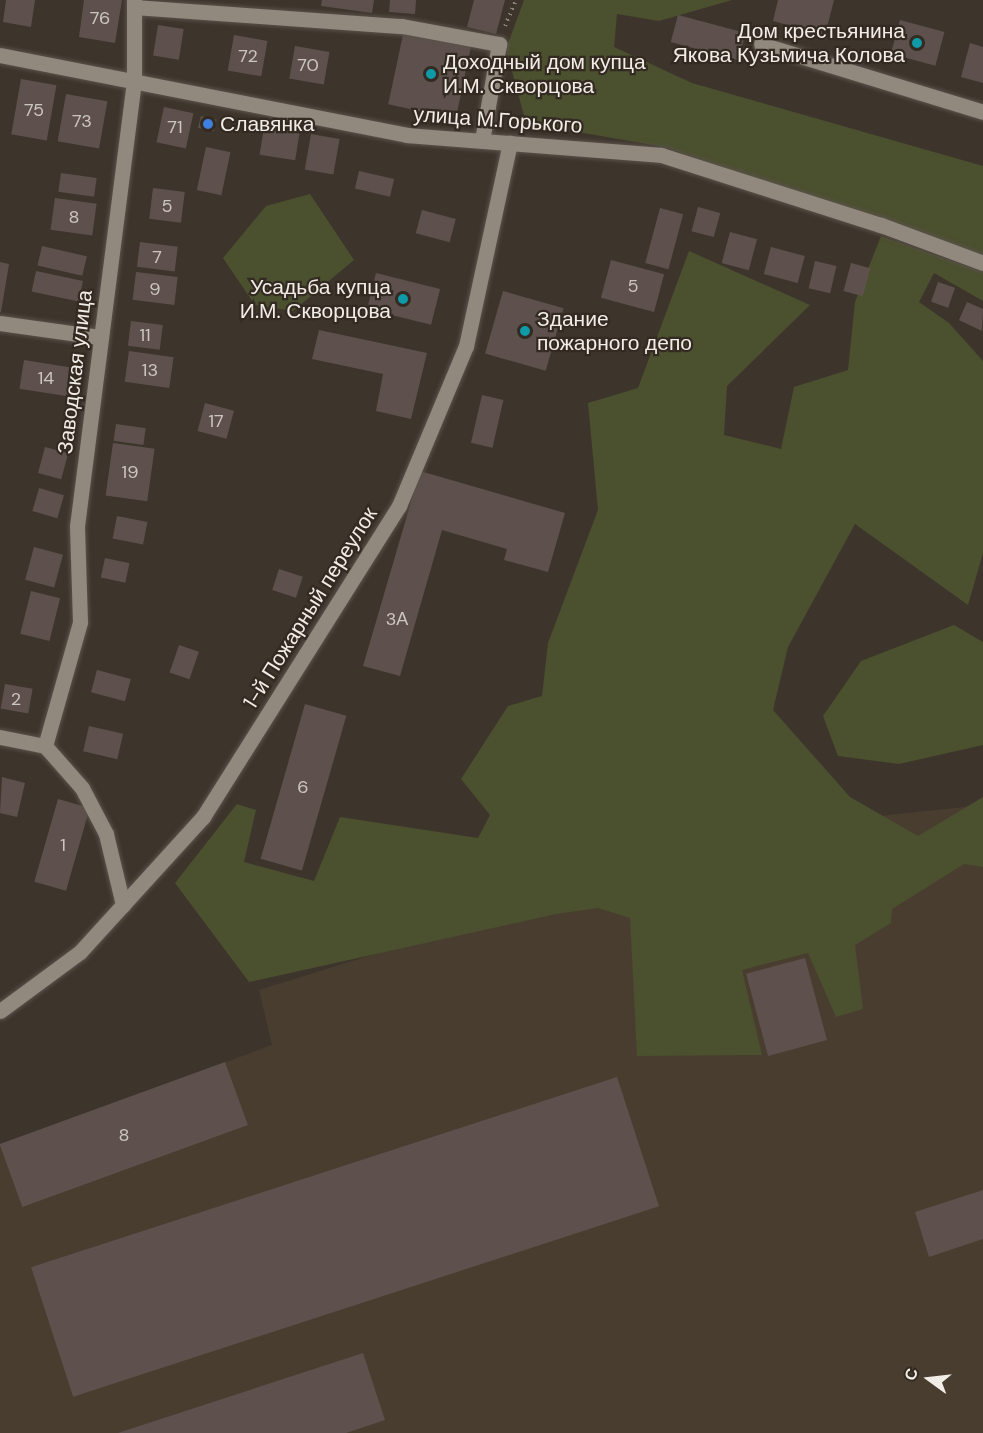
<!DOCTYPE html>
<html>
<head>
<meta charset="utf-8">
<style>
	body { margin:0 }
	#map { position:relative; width:983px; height:1433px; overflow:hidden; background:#3d352c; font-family:"DM Sans",sans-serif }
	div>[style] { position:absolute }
	.built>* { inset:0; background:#493d30 }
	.green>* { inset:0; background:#4b502f }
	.building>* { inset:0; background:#5e514d; transform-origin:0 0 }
	.path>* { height:4px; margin-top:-2px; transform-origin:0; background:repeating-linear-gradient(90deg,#89827b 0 1.5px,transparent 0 6px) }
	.roads { filter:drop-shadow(0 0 2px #5a524b) drop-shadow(0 0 2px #5a524b) }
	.minor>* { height:15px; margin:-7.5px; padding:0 7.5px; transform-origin:7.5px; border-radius:7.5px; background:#91887e }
	.dots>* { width:16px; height:16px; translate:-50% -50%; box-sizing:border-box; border:3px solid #332b22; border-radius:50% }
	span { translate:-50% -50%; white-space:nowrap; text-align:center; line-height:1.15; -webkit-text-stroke:4.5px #332b22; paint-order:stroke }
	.number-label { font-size:18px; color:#cdc5c0 }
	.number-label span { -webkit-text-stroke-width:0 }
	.poi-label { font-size:21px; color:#f2ece7 }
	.right { translate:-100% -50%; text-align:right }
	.left { translate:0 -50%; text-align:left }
	.street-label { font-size:21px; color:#f2ece7 }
	.north { position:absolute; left:899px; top:1349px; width:60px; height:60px; -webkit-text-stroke:4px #332b22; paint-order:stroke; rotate:285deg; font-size:16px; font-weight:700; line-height:24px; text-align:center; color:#f2ece7 }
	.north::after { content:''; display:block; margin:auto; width:21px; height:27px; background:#f2ece7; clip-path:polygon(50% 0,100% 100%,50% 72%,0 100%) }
</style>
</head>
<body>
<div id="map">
	<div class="built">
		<div style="clip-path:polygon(983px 805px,983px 1433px,0 1433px,0 1145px,272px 1045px,259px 990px,786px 826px)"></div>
	</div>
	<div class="green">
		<div style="clip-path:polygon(524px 0,732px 0,659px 21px,617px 14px,614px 47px,692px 83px,983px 166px,983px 256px,664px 147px,526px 123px,506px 49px)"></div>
		<div style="clip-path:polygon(310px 194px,354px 260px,293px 311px,255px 305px,223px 258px,266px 206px)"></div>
		<div style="clip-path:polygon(881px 236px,983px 272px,983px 301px,934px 273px,919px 302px,949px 323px,983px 361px,983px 553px,968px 605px,855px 524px,788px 647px,773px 710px,850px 797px,918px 836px,983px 797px,983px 867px,964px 864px,892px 909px,891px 923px,855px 945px,863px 1009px,836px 1017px,808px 953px,742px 970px,762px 1055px,637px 1056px,630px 918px,598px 908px,556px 914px,249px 982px,175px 883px,237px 804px,256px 810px,244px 862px,314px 881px,340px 817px,478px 838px,490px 815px,461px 779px,508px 706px,542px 696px,548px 643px,598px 510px,588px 403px,638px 388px,689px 251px,810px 305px,727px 386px,724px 435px,781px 449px,794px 387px,848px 370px,855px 302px)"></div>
		<div style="clip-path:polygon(954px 625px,983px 642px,983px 745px,899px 764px,838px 756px,823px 716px,861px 661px)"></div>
	</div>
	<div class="building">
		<div style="clip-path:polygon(6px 0,35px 0,31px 27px,3px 22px)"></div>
		<div style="clip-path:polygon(84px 0,122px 0,115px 43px,79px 37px)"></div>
		<div style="clip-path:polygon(322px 0,374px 0,372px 13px,321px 6px)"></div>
		<div style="clip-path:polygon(390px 0,416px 0,415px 14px,389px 12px)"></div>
		<div style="clip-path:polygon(474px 0,505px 0,496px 34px,467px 27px)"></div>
		<div style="clip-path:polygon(778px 0,834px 0,825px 35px,773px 21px)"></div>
		<div style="left:678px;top:15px;width:70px;height:28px;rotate:15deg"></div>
		<div style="left:900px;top:20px;width:46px;height:35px;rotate:15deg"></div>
		<div style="left:158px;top:25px;width:26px;height:31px;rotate:9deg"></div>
		<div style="left:404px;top:30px;width:69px;height:76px;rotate:12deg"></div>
		<div style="left:234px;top:35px;width:34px;height:36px;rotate:10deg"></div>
		<div style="clip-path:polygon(970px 43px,983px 47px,983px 83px,961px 77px)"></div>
		<div style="left:295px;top:46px;width:35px;height:33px;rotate:10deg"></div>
		<div style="left:21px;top:79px;width:36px;height:56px;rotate:10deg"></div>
		<div style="left:66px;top:94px;width:42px;height:48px;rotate:10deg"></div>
		<div style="left:164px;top:107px;width:30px;height:36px;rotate:12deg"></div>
		<div style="left:201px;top:116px;width:16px;height:12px;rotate:14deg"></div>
		<div style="left:264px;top:127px;width:36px;height:28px;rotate:9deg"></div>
		<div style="left:311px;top:134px;width:29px;height:36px;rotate:10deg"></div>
		<div style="left:206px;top:147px;width:25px;height:44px;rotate:12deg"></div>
		<div style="left:359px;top:171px;width:36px;height:18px;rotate:13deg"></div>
		<div style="left:61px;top:173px;width:36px;height:19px;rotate:8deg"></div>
		<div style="left:153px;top:188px;width:32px;height:31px;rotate:7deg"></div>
		<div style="left:55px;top:198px;width:42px;height:32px;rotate:8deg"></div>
		<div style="left:698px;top:207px;width:23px;height:25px;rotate:15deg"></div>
		<div style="left:660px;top:208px;width:24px;height:57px;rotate:15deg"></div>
		<div style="left:422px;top:210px;width:35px;height:24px;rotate:15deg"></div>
		<div style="left:730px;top:232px;width:28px;height:32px;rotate:15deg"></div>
		<div style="left:140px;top:242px;width:38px;height:25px;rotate:7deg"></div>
		<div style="left:42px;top:246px;width:46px;height:20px;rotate:13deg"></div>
		<div style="left:771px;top:247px;width:35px;height:28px;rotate:15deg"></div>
		<div style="left:611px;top:260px;width:55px;height:39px;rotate:15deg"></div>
		<div style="left:815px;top:261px;width:22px;height:28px;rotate:13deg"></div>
		<div style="clip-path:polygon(0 262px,9px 264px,1px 312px,0 312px)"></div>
		<div style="left:851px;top:263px;width:20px;height:29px;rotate:15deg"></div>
		<div style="left:36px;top:271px;width:48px;height:21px;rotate:12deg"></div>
		<div style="left:136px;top:272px;width:42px;height:28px;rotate:7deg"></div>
		<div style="left:376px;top:273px;width:66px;height:37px;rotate:14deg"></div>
		<div style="left:938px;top:282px;width:18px;height:21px;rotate:19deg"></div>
		<div style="left:503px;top:291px;width:63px;height:65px;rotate:16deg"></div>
		<div style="clip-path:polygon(967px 302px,983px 309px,982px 331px,959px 320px)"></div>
		<div style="left:131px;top:321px;width:32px;height:25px;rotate:7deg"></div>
		<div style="clip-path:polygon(319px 330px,427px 353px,411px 419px,376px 411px,383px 374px,312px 359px)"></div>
		<div style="left:129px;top:351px;width:45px;height:31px;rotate:8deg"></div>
		<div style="left:24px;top:360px;width:49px;height:29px;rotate:9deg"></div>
		<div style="left:482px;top:395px;width:22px;height:49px;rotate:13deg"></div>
		<div style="left:205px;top:403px;width:30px;height:29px;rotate:15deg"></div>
		<div style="left:116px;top:424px;width:30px;height:17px;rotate:8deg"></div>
		<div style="left:113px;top:443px;width:42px;height:53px;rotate:8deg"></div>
		<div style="left:45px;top:447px;width:24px;height:27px;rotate:15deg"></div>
		<div style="clip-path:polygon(420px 471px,565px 513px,548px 572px,504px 560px,507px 549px,442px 530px,400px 676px,363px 666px)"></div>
		<div style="left:39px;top:488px;width:26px;height:24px;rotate:16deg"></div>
		<div style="left:117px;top:516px;width:31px;height:23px;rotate:11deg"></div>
		<div style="left:34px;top:547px;width:30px;height:34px;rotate:15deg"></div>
		<div style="left:105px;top:558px;width:25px;height:20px;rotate:12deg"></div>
		<div style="left:279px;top:569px;width:25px;height:22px;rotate:18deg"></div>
		<div style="left:31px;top:591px;width:30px;height:44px;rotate:14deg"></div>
		<div style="left:179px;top:645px;width:21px;height:29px;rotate:19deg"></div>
		<div style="left:97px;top:670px;width:35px;height:23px;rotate:15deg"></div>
		<div style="left:5px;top:684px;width:28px;height:25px;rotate:10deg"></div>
		<div style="left:305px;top:704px;width:43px;height:161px;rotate:16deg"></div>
		<div style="left:89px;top:726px;width:35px;height:26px;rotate:13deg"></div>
		<div style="clip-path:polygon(2px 777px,25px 783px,17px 817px,0 813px)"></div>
		<div style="left:58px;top:799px;width:33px;height:86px;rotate:16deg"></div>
		<div style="left:805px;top:958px;width:85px;height:61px;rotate:75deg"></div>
		<div style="left:225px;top:1062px;width:67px;height:240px;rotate:70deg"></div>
		<div style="left:617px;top:1077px;width:136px;height:616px;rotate:72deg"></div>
		<div style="clip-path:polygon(983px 1190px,983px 1239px,929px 1257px,915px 1212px)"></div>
		<div style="clip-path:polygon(363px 1353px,385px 1420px,346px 1433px,118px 1433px)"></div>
	</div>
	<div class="path">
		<div style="left:505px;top:26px;width:28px;rotate:-67deg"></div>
	</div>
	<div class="roads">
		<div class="minor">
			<div style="left:134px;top:7px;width:269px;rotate:4.1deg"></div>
			<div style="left:402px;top:26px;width:99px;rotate:10.5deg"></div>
			<div style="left:499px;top:44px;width:97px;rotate:100deg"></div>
			<div style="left:761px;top:44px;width:232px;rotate:17deg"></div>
			<div style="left:0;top:55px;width:415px;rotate:11.1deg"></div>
			<div style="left:407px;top:135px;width:255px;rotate:4.5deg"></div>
			<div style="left:661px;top:155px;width:231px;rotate:17.7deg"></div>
			<div style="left:881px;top:225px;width:109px;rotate:20.4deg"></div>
			<div style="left:0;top:323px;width:100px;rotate:8deg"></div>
			<div style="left:0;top:737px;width:46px;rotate:11.3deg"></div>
			<div style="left:45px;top:746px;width:129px;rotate:-74.2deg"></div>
			<div style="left:80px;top:622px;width:96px;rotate:-91.8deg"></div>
			<div style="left:77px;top:526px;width:449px;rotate:-82.7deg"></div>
			<div style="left:134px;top:81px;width:81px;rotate:-90deg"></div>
			<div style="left:45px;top:746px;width:56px;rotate:48.6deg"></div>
			<div style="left:82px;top:788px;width:52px;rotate:62.4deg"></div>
			<div style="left:106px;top:834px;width:73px;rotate:76.5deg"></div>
			<div style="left:0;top:1011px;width:99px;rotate:-36.4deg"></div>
			<div style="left:80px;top:952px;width:183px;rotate:-47.7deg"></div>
			<div style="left:203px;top:817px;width:368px;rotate:-57.8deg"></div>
			<div style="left:399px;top:506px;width:173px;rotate:-67.3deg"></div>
			<div style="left:466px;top:346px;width:208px;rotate:-77.8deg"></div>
		</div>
	</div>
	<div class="dots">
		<div style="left:917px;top:43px;background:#0f9aa8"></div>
		<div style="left:431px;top:74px;background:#0f9aa8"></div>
		<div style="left:208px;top:124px;background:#3f7fe0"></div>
		<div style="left:403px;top:299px;background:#0f9aa8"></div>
		<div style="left:525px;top:331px;background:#0f9aa8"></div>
	</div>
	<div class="number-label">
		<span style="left:100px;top:18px">76</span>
		<span style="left:248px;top:56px">72</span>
		<span style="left:308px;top:65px">70</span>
		<span style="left:34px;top:110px">75</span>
		<span style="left:82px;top:121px">73</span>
		<span style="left:175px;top:127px">71</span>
		<span style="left:167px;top:206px">5</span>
		<span style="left:74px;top:217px">8</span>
		<span style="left:157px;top:257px">7</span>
		<span style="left:633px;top:286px">5</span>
		<span style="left:155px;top:289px">9</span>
		<span style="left:145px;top:335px">11</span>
		<span style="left:150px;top:370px">13</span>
		<span style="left:46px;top:378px">14</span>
		<span style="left:216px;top:421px">17</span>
		<span style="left:130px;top:472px">19</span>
		<span style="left:397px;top:619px">3А</span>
		<span style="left:16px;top:699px">2</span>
		<span style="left:303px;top:787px">6</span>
		<span style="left:63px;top:845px">1</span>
		<span style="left:124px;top:1135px">8</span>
	</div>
	<div class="poi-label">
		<span class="right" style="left:905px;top:43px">Дом крестьянина<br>Якова Кузьмича Колова</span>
		<span class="left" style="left:443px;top:74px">Доходный дом купца<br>И.М. Скворцова</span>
		<span class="left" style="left:220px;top:124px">Славянка</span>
		<span class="right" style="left:391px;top:299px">Усадьба купца<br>И.М. Скворцова</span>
		<span class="left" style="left:537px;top:331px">Здание<br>пожарного депо</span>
	</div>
	<div class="street-label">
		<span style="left:498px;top:120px;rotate:4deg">улица М.Горького</span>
		<span style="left:75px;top:372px;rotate:-83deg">Заводская улица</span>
		<span style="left:310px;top:608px;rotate:-58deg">1-й Пожарный переулок</span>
	</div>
	<div class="north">С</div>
</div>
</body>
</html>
